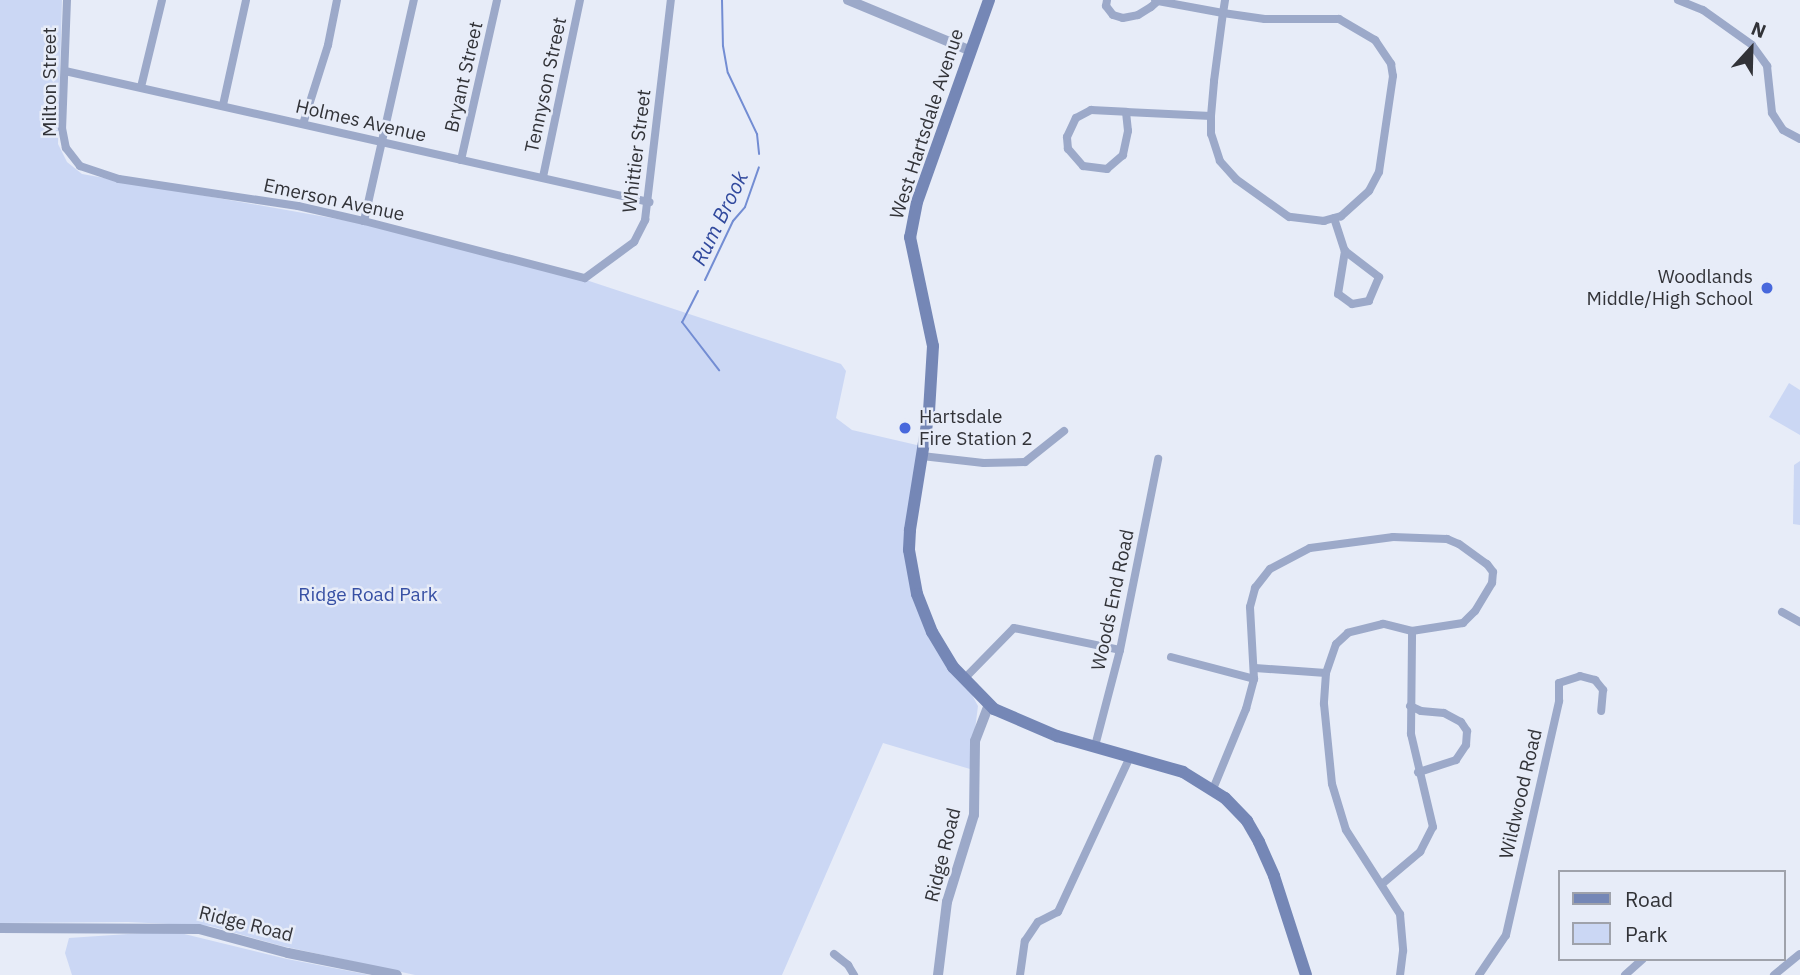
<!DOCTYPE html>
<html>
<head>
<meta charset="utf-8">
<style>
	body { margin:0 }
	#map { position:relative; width:1800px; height:975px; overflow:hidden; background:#e7ecf8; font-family:"IBM Plex Sans",sans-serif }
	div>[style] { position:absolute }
	.green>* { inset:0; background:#cbd7f4 }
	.stream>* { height:2px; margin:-1px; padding:0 1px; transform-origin:1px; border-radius:1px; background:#738dd3 }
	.minor>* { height:8px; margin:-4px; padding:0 4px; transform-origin:4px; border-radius:4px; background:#9ca9c9 }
	.tertiary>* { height:10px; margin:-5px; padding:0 5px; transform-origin:5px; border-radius:5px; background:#9ca9c9 }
	.secondary>* { height:12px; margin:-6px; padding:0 6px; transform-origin:6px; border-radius:6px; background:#7587b6 }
	.dots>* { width:19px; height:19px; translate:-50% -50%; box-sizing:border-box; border:4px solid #e7ecf8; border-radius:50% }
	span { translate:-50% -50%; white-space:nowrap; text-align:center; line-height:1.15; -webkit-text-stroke:5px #e7ecf8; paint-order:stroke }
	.street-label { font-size:19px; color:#323338 }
	.poi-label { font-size:19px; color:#323338 }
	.right { translate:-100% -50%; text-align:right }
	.left { translate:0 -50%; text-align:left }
	.park-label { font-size:19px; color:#3750a4 }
	.water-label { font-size:21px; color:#31499d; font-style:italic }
	.legend { position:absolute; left:1558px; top:870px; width:228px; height:91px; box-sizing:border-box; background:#e7ecf8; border:2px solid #9fa2ab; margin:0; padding:9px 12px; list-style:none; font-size:21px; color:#323338 }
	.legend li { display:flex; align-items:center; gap:14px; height:35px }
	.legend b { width:35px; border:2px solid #9fa2ab }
	.north { position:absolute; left:1716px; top:14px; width:70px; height:70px; -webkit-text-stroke:5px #e7ecf8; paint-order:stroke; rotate:22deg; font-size:19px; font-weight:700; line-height:28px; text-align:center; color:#323338 }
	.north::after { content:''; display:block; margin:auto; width:24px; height:32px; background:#323338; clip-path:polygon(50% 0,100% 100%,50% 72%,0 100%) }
</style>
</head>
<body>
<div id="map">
	<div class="green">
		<div style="clip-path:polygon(0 0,62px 0,58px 144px,67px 162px,82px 174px,371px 225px,577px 277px,841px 364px,846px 371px,836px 418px,852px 430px,921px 446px,911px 582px,978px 706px,970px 769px,883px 743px,782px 975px,415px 975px,282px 946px,210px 926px,128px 922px,0 923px)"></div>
		<div style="clip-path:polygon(1789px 383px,1800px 390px,1800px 435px,1769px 417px)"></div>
		<div style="clip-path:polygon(1800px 461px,1800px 525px,1793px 524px,1794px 465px)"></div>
		<div style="clip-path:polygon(172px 931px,287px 959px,370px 975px,72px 975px,65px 953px,69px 938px)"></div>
	</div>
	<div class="stream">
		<div style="left:722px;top:0;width:46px;rotate:88.8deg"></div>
		<div style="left:723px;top:46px;width:27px;rotate:80deg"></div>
		<div style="left:728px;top:73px;width:68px;rotate:64.6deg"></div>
		<div style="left:757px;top:134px;width:20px;rotate:84deg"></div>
		<div style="left:705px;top:280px;width:65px;rotate:-64.6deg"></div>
		<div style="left:733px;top:221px;width:18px;rotate:-49deg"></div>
		<div style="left:745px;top:207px;width:42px;rotate:-70.7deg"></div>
		<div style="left:698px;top:291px;width:35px;rotate:117deg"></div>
		<div style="left:682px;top:322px;width:61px;rotate:52.4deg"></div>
	</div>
	<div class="minor">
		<div style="left:67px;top:0;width:128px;rotate:92.2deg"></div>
		<div style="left:62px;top:128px;width:20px;rotate:79deg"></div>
		<div style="left:66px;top:148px;width:23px;rotate:52deg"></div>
		<div style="left:80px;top:166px;width:41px;rotate:18.4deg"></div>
		<div style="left:119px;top:179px;width:181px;rotate:8.6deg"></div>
		<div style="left:298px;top:206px;width:68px;rotate:12.8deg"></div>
		<div style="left:364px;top:221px;width:228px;rotate:14.5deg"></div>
		<div style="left:585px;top:278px;width:61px;rotate:-36.3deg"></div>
		<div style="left:634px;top:242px;width:25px;rotate:-63deg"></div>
		<div style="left:645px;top:220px;width:222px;rotate:-83.3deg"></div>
		<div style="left:1107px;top:0;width:6px;rotate:99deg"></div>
		<div style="left:1106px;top:6px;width:11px;rotate:52deg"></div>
		<div style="left:1113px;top:15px;width:10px;rotate:17deg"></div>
		<div style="left:1123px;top:18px;width:15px;rotate:-11deg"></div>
		<div style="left:1138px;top:15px;width:15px;rotate:-32deg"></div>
		<div style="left:1151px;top:7px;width:9px;rotate:-41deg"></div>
		<div style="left:1158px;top:1px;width:3px;rotate:-162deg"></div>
		<div style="left:1678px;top:0;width:27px;rotate:22deg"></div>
		<div style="left:1703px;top:10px;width:60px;rotate:35.5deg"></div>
		<div style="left:1752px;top:45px;width:26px;rotate:54deg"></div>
		<div style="left:1767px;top:66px;width:47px;rotate:83.9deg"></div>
		<div style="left:1772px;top:113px;width:20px;rotate:57deg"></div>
		<div style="left:1783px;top:130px;width:19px;rotate:28deg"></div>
		<div style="left:1158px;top:1px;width:66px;rotate:10.5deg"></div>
		<div style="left:1223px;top:13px;width:42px;rotate:8.1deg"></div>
		<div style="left:1265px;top:19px;width:74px"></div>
		<div style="left:1339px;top:19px;width:42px;rotate:30.3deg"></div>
		<div style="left:1375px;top:40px;width:29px;rotate:56deg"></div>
		<div style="left:1391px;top:64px;width:12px;rotate:81deg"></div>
		<div style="left:1393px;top:76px;width:97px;rotate:98.3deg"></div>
		<div style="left:1379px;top:172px;width:21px;rotate:118deg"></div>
		<div style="left:1369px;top:191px;width:38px;rotate:138deg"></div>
		<div style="left:1341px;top:216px;width:18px;rotate:164deg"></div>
		<div style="left:1324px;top:221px;width:35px;rotate:-173deg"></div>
		<div style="left:1289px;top:217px;width:65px;rotate:-144.4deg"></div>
		<div style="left:1236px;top:179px;width:24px;rotate:-132deg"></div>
		<div style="left:1220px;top:161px;width:28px;rotate:-108deg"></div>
		<div style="left:1211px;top:134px;width:18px;rotate:-90deg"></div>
		<div style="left:1211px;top:116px;width:35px;rotate:-85deg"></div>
		<div style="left:1214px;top:81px;width:69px;rotate:-82.5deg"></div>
		<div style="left:1223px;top:13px;width:13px;rotate:-81deg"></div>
		<div style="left:65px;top:71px;width:599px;rotate:12.64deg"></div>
		<div style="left:141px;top:87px;width:89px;rotate:-76.4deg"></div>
		<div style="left:223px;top:105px;width:107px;rotate:-77.6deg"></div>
		<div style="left:1091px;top:110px;width:35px;rotate:3deg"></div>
		<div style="left:1126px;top:112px;width:19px;rotate:84deg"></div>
		<div style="left:1128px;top:131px;width:25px;rotate:102deg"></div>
		<div style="left:1123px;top:155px;width:21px;rotate:139deg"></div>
		<div style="left:1107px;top:169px;width:24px;rotate:-173deg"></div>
		<div style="left:1083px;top:166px;width:23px;rotate:-131deg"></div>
		<div style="left:1068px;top:149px;width:12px;rotate:-95deg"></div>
		<div style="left:1067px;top:137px;width:21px;rotate:-65deg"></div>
		<div style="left:1076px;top:118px;width:17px;rotate:-28deg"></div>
		<div style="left:1126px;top:112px;width:85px;rotate:2.7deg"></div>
		<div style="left:303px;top:124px;width:83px;rotate:-72.4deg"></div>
		<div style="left:328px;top:45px;width:46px;rotate:-78.7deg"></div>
		<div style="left:461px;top:160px;width:164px;rotate:-77.3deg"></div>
		<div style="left:543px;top:177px;width:181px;rotate:-78.2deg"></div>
		<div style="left:1334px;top:218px;width:35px;rotate:72deg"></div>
		<div style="left:364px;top:221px;width:227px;rotate:-77.3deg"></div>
		<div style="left:1345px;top:251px;width:43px;rotate:37.4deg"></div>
		<div style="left:1379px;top:277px;width:26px;rotate:113deg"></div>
		<div style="left:1369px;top:301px;width:17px;rotate:170deg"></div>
		<div style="left:1352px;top:304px;width:17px;rotate:-144deg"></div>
		<div style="left:1338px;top:294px;width:44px;rotate:-80.8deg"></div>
		<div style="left:922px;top:456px;width:62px;rotate:6.4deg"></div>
		<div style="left:984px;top:463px;width:41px;rotate:-1.4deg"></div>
		<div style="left:1025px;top:462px;width:50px;rotate:-38.5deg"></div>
		<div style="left:1782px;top:612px;width:21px;rotate:29deg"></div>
		<div style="left:1171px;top:657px;width:86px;rotate:14.8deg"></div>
		<div style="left:1255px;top:668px;width:71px;rotate:4deg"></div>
		<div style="left:964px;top:679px;width:71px;rotate:-45.6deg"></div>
		<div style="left:1014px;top:628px;width:108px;rotate:11.7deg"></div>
		<div style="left:1410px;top:706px;width:12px;rotate:24deg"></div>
		<div style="left:1421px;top:711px;width:23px;rotate:5deg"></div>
		<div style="left:1444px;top:713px;width:19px;rotate:28deg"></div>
		<div style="left:1461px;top:722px;width:11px;rotate:56deg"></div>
		<div style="left:1467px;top:731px;width:14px;rotate:94deg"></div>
		<div style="left:1466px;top:745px;width:18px;rotate:124deg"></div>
		<div style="left:1456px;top:760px;width:40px;rotate:162deg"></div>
		<div style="left:1095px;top:746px;width:99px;rotate:-75.4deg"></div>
		<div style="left:1120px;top:650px;width:195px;rotate:-78.7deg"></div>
		<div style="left:1213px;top:789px;width:87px;rotate:-67.6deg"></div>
		<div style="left:1246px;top:709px;width:31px;rotate:-75deg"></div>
		<div style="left:1254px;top:679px;width:72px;rotate:-93.2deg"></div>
		<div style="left:1250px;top:607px;width:20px;rotate:-75deg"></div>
		<div style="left:1255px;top:588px;width:24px;rotate:-52deg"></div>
		<div style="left:1270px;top:569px;width:45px;rotate:-27.7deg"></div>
		<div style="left:1310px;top:548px;width:84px;rotate:-7.5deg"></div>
		<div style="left:1393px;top:537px;width:54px;rotate:2.1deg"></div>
		<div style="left:1447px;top:539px;width:13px;rotate:23deg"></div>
		<div style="left:1459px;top:544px;width:34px;rotate:36deg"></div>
		<div style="left:1487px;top:564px;width:10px;rotate:53deg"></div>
		<div style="left:1493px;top:572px;width:11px;rotate:95deg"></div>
		<div style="left:1492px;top:583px;width:33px;rotate:121deg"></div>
		<div style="left:1475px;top:611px;width:17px;rotate:135deg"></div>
		<div style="left:1463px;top:623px;width:52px;rotate:171.1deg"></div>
		<div style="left:1412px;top:631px;width:30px;rotate:-166deg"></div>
		<div style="left:1383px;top:624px;width:36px;rotate:166deg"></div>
		<div style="left:1348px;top:633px;width:16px;rotate:137deg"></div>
		<div style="left:1336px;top:644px;width:31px;rotate:109deg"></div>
		<div style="left:1326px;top:673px;width:31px;rotate:94deg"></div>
		<div style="left:1324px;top:704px;width:80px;rotate:84.3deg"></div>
		<div style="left:1332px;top:784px;width:48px;rotate:73.1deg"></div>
		<div style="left:1346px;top:830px;width:100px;rotate:57.3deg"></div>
		<div style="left:1400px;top:914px;width:37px;rotate:85deg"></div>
		<div style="left:1403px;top:951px;width:24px;rotate:97deg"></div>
		<div style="left:1382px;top:884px;width:50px;rotate:-40.1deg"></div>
		<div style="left:1420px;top:852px;width:28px;rotate:-63deg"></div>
		<div style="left:1433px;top:827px;width:96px;rotate:-103.3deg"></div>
		<div style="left:1411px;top:734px;width:103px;rotate:-89.4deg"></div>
		<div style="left:834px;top:954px;width:18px;rotate:38deg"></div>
		<div style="left:848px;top:965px;width:12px;rotate:59deg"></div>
		<div style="left:1020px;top:975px;width:34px;rotate:-82deg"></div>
		<div style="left:1025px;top:941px;width:23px;rotate:-56deg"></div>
		<div style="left:1038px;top:922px;width:22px;rotate:-27deg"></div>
		<div style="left:1058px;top:912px;width:171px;rotate:-65.1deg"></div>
		<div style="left:1479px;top:975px;width:48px;rotate:-56deg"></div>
		<div style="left:1506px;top:935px;width:240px;rotate:-77.2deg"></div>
		<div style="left:1559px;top:701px;width:18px;rotate:-90deg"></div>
		<div style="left:1559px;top:683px;width:22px;rotate:-18deg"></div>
		<div style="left:1580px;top:676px;width:16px;rotate:15deg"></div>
		<div style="left:1595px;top:680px;width:13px;rotate:51deg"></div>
		<div style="left:1603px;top:690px;width:21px;rotate:95deg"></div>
		<div style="left:1625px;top:975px;width:24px;rotate:-42deg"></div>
		<div style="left:1774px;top:975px;width:33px;rotate:-39deg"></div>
	</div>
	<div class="tertiary">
		<div style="left:848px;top:0;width:133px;rotate:22.5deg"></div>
		<div style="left:0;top:928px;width:199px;rotate:0.3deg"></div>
		<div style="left:199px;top:929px;width:92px;rotate:15.1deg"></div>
		<div style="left:288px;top:953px;width:111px;rotate:11.4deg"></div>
		<div style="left:938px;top:975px;width:74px;rotate:-83deg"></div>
		<div style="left:947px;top:902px;width:91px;rotate:-72.8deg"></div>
		<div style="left:974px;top:815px;width:74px;rotate:-89.2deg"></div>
		<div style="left:975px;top:741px;width:40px;rotate:-69deg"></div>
	</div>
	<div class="secondary">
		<div style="left:989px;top:0;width:214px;rotate:109.6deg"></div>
		<div style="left:917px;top:202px;width:36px;rotate:101deg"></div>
		<div style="left:910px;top:237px;width:111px;rotate:78.1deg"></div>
		<div style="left:933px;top:346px;width:65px;rotate:93.5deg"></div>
		<div style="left:929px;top:411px;width:121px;rotate:99.1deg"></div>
		<div style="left:910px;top:530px;width:20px;rotate:93deg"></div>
		<div style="left:909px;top:550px;width:45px;rotate:79.7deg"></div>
		<div style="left:917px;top:594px;width:41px;rotate:68.5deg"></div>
		<div style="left:932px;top:632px;width:41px;rotate:59deg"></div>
		<div style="left:953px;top:667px;width:59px;rotate:45.7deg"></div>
		<div style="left:994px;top:709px;width:69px;rotate:23.2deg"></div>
		<div style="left:1057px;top:736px;width:131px;rotate:15.9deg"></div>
		<div style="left:1183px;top:772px;width:49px;rotate:31.8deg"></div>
		<div style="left:1225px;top:798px;width:32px;rotate:46deg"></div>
		<div style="left:1247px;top:821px;width:24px;rotate:60deg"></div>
		<div style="left:1259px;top:842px;width:37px;rotate:66deg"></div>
		<div style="left:1274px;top:876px;width:104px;rotate:72.1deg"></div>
	</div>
	<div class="dots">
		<div style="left:1767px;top:288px;background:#4868dc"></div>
		<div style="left:905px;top:428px;background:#4868dc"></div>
	</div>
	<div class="street-label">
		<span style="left:464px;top:77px;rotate:-77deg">Bryant Street</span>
		<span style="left:50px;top:82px;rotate:-90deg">Milton Street</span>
		<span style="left:546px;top:85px;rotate:-78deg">Tennyson Street</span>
		<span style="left:361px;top:121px;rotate:13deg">Holmes Avenue</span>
		<span style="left:927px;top:124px;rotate:-72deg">West Hartsdale Avenue</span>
		<span style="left:637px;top:151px;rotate:-83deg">Whittier Street</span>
		<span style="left:334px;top:200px;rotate:12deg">Emerson Avenue</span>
		<span style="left:1113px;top:600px;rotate:-78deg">Woods End Road</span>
		<span style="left:1521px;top:794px;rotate:-77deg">Wildwood Road</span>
		<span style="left:943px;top:855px;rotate:-76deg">Ridge Road</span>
		<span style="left:246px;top:924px;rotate:14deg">Ridge Road</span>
	</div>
	<div class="poi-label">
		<span class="right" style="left:1753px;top:288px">Woodlands<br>Middle/High School</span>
		<span class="left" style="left:919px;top:428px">Hartsdale<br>Fire Station 2</span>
	</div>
	<div class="park-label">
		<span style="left:368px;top:595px">Ridge Road Park</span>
	</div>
	<div class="water-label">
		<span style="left:719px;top:218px;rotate:-64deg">Rum Brook</span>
	</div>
	<ul class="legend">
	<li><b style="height:9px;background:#7587b6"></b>Road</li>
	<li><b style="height:19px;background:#cbd7f4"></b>Park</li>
	</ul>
	<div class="north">N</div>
</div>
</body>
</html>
